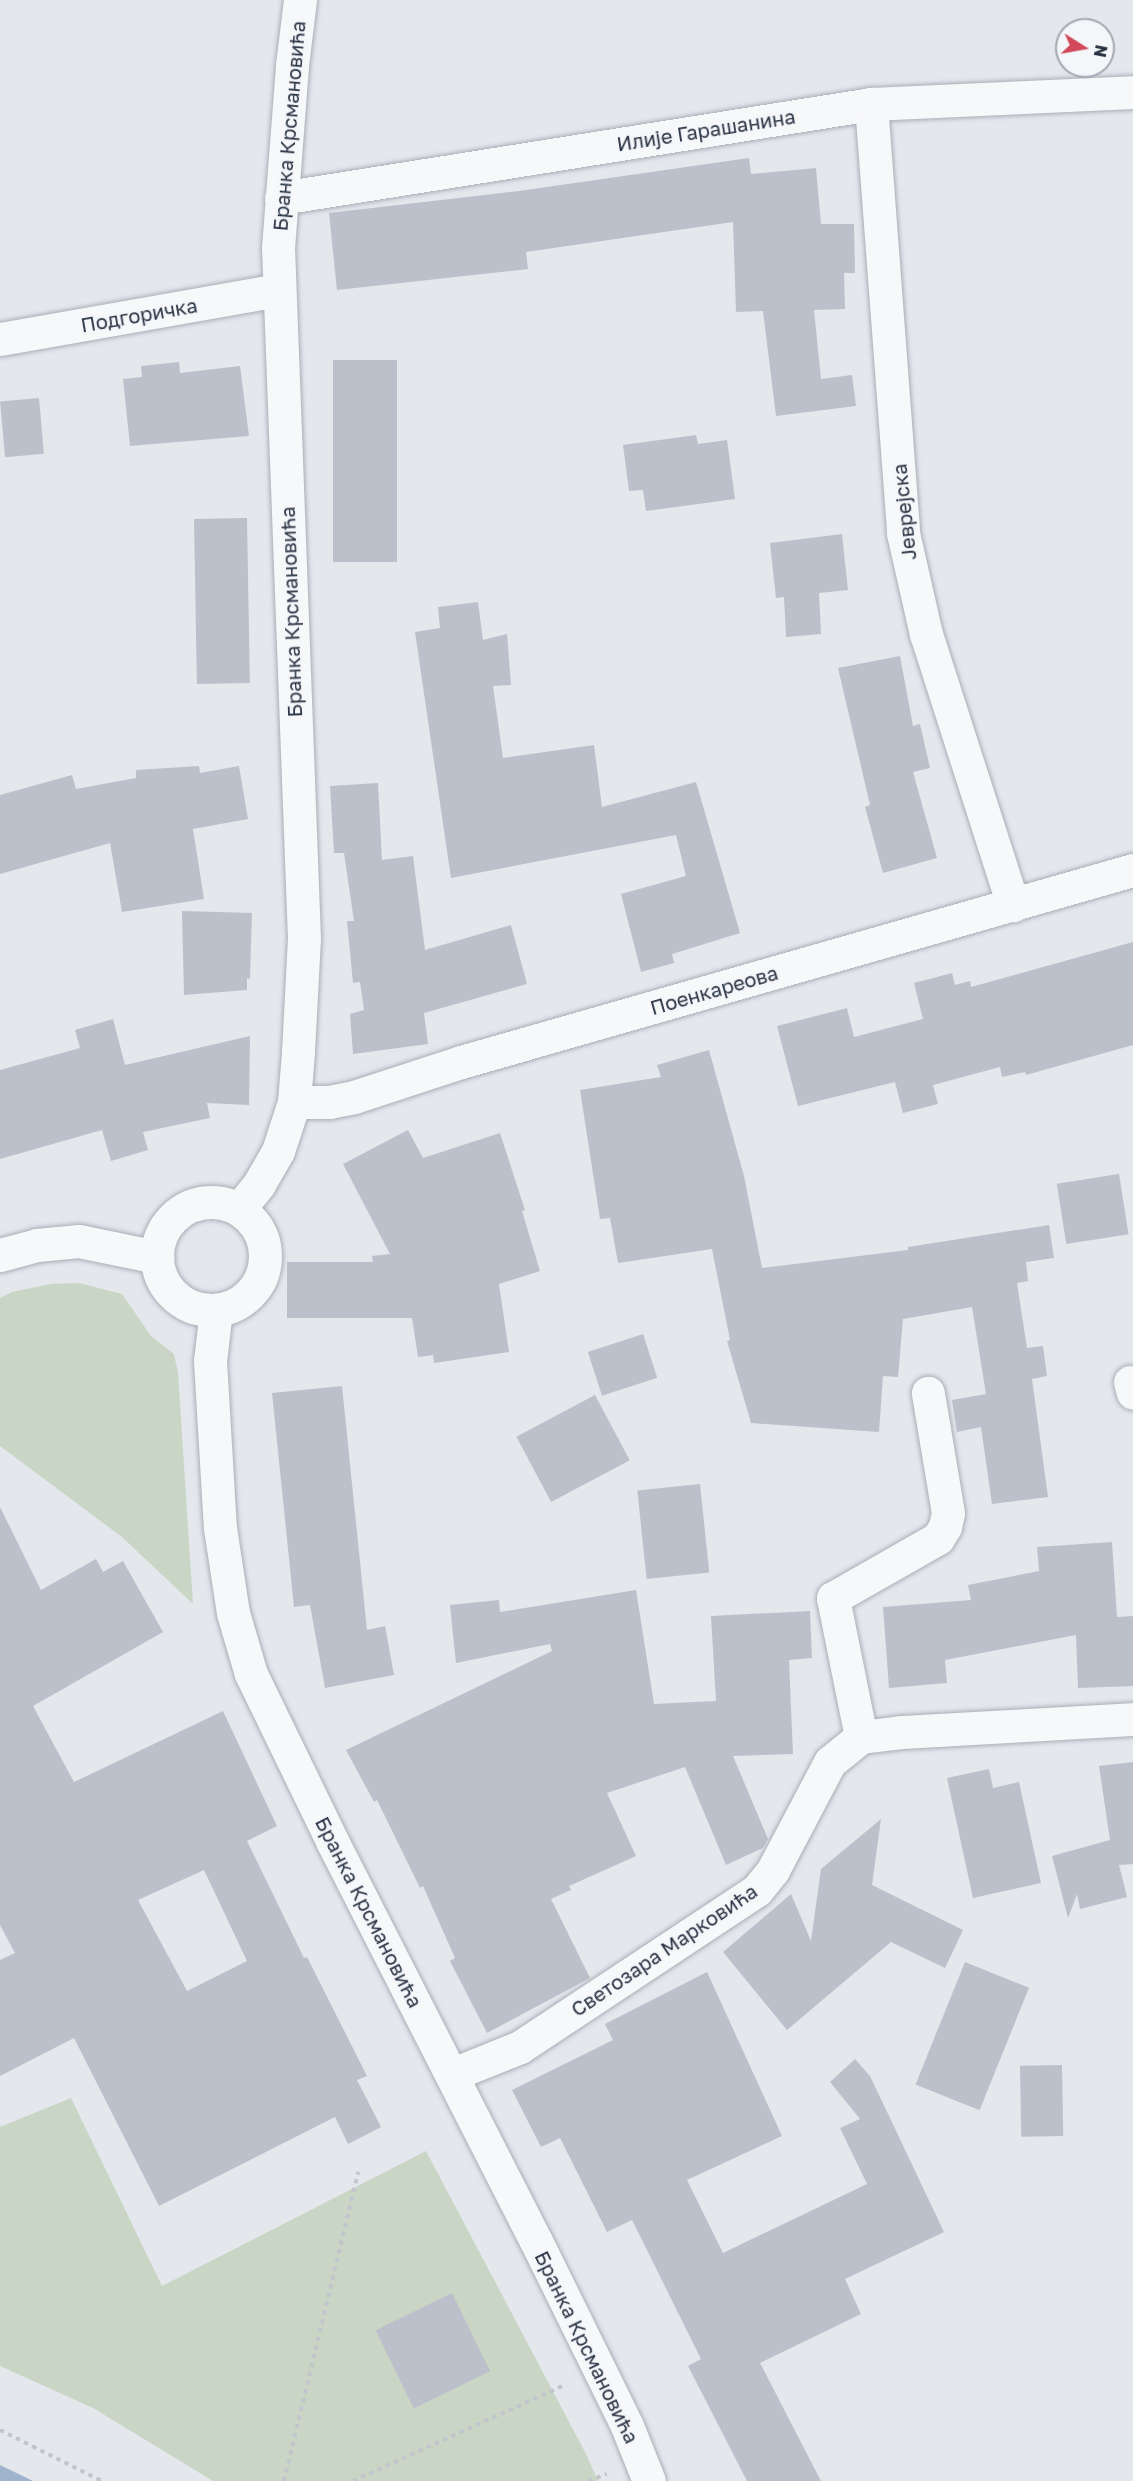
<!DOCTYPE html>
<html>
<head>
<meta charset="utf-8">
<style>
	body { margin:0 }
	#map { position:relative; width:1133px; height:2481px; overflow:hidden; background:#e4e7ec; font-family:"Golos Text",sans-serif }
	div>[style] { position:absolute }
	.green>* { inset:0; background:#c9d6c5 }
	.water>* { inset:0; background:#9fb4cc }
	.building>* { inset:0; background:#bbc0ca; transform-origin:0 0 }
	.path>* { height:4px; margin-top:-2px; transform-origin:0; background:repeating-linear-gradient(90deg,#c2c5cb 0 4.5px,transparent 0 9px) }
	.roads { filter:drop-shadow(0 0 2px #a9aeb7) drop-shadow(0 0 2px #a9aeb7) }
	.minor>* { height:33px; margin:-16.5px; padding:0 16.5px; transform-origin:16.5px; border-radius:16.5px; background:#f7f8fa }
	.minor>.ring { margin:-16.5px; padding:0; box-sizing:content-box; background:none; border:33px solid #f7f8fa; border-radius:50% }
	span { translate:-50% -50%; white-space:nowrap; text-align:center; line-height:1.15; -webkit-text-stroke:4.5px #f4f6f9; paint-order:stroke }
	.street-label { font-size:20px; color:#2b3445 }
	.north { position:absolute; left:1055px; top:18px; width:60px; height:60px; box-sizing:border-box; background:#f4f6f9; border:2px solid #a4a8b1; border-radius:50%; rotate:101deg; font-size:16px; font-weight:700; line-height:24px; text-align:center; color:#2b3445 }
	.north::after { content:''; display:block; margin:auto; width:21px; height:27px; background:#d1495b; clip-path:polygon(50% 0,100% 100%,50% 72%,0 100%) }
</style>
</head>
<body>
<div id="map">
	<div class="green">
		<div style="clip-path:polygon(79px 1283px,122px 1294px,151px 1336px,174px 1354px,178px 1373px,193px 1604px,122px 1537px,0 1446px,0 1298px,12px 1292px,51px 1284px)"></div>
		<div style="clip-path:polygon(71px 2098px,162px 2286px,426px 2151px,585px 2452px,598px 2481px,213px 2481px,93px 2408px,0 2366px,0 2127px)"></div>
	</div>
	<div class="water">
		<div style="clip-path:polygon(0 2465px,33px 2481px,0 2481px)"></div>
	</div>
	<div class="building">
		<div style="clip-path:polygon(749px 158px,751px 174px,816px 168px,821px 224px,854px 224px,855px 273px,844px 273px,845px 309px,814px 310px,821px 379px,852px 375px,856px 406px,776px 416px,763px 311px,736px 312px,733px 222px,526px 252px,528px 269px,337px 290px,329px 213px,519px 191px)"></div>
		<div style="left:397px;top:360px;width:202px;height:64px;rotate:90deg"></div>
		<div style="clip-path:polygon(179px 362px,180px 373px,240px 366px,249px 436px,130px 446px,123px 379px,142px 377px,141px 366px)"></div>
		<div style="left:39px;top:398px;width:56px;height:39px;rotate:85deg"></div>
		<div style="clip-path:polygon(696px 435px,698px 444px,727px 440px,735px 499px,646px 511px,643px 490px,629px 491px,623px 445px)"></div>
		<div style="left:247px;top:518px;width:165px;height:53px;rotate:89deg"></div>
		<div style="clip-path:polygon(842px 534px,848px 590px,819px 593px,821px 634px,786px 637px,784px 597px,776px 598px,770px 543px)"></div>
		<div style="clip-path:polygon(478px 602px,483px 640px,507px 634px,511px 685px,493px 686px,503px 758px,594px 745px,602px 807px,696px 782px,740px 933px,672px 954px,674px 963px,641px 972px,621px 894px,686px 876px,676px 835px,451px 878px,415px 632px,440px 628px,438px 607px)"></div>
		<div style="clip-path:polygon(900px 656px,913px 726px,920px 724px,930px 768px,913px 772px,937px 858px,883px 873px,865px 807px,870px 805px,838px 668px)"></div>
		<div style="clip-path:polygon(199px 766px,200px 773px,239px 766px,248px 819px,193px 829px,204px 899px,122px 912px,110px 843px,0 874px,0 795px,72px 775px,76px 789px,136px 778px,136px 770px)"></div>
		<div style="clip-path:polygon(378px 783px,382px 860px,413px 856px,425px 950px,511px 925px,527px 984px,424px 1013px,428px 1044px,353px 1054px,350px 1014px,364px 1010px,360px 982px,353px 983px,347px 921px,354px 921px,344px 853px,334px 853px,330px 786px)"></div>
		<div style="clip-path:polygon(182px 911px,252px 913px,250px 979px,247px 978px,247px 990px,184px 995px)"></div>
		<div style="clip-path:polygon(1133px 942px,1133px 1045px,1026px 1075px,1025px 1072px,1002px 1077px,1000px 1067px,933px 1085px,938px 1104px,903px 1113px,895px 1082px,798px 1106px,777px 1026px,847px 1008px,854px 1037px,923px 1019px,914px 983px,952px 973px,955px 985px,970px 981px,971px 987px)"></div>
		<div style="clip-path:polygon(113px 1019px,125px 1065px,250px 1036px,249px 1105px,207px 1103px,210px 1118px,143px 1132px,148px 1150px,111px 1161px,102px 1130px,0 1159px,0 1070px,80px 1048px,75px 1030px)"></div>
		<div style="clip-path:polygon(709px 1050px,744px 1176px,762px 1268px,908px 1250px,908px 1247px,1049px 1225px,1054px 1258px,1026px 1262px,1028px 1281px,1017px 1283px,1027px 1348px,1043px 1346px,1047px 1376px,1032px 1379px,1048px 1497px,992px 1504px,981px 1427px,957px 1432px,952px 1400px,986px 1394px,972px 1307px,903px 1319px,898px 1377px,883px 1376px,879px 1432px,751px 1423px,727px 1341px,730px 1340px,712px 1249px,618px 1263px,610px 1218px,600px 1219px,580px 1090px,661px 1077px,657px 1065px)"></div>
		<div style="clip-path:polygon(408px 1130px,423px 1158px,500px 1133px,525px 1210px,522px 1211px,540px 1271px,499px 1284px,509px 1352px,434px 1363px,433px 1355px,418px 1357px,412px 1318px,287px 1318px,287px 1262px,373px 1262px,372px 1256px,390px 1254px,343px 1164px)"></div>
		<div style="left:1119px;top:1174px;width:61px;height:63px;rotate:81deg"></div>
		<div style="left:643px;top:1334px;width:46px;height:58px;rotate:72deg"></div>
		<div style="clip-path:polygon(342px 1386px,367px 1630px,385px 1626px,394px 1675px,325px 1688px,310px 1605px,294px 1607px,272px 1393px)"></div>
		<div style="left:595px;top:1395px;width:74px;height:89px;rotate:62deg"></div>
		<div style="left:700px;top:1484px;width:89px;height:63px;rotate:84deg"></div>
		<div style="clip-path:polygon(evenodd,0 1507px,41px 1590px,96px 1559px,103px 1572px,123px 1561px,163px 1632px,33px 1706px,74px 1782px,223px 1711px,277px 1826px,247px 1841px,304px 1958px,307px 1957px,367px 2076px,357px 2080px,381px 2127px,348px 2144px,335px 2117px,159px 2206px,74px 2038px,0 2076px,0 1960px,15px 1953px,0 1925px,0 1507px,204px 1870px,247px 1961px,187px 1991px,138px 1900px,204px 1870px)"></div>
		<div style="clip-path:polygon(1112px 1542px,1117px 1617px,1133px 1616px,1133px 1686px,1078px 1688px,1076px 1635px,945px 1660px,947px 1683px,889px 1688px,883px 1607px,971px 1600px,968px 1585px,1039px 1571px,1037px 1547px)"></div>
		<div style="clip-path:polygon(636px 1590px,654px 1704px,716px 1701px,711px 1616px,810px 1611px,812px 1658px,789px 1660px,793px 1754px,733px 1756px,768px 1839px,763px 1848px,726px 1865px,685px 1767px,607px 1793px,636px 1856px,569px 1886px,571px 1890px,551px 1899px,590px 1978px,487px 2033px,450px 1961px,455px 1958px,423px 1886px,420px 1888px,377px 1800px,374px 1802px,346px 1750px,552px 1651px,550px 1644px,456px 1663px,450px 1605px,499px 1600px,500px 1612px)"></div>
		<div style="clip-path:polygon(1133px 1762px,1133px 1864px,1119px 1865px,1127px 1897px,1080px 1909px,1077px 1894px,1068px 1918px,1052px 1856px,1110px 1840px,1099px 1766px)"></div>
		<div style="clip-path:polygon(989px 1769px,993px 1788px,1019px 1782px,1041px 1883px,973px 1898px,947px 1778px)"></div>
		<div style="clip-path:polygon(881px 1819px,872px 1885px,963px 1930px,945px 1968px,891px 1942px,787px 2030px,723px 1952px,791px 1894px,811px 1941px,821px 1869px)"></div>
		<div style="left:965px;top:1962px;width:69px;height:132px;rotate:22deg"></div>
		<div style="clip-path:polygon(707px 1972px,782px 2136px,687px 2180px,723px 2253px,867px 2184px,840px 2128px,860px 2119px,830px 2082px,855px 2059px,870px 2076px,944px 2232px,845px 2279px,861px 2314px,760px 2363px,821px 2481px,747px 2481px,688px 2366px,701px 2359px,632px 2220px,607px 2232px,560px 2138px,541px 2147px,512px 2090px,613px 2040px,605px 2024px)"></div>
		<div style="left:1062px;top:2065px;width:71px;height:42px;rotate:89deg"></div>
		<div style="left:452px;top:2293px;width:87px;height:85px;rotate:64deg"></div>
	</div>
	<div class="path">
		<div style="left:0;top:2430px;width:114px;rotate:26.6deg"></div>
		<div style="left:284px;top:2481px;width:318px;rotate:-76.5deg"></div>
		<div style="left:353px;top:2481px;width:230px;rotate:-24.4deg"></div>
		<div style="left:588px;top:2481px;width:20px;rotate:-20deg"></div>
	</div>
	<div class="roads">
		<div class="minor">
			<div style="left:871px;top:104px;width:430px;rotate:85.7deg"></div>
			<div style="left:903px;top:533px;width:104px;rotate:77.2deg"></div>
			<div style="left:926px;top:634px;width:285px;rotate:72.2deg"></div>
			<div style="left:281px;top:198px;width:597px;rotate:-9.05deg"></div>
			<div style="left:871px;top:104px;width:262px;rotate:-2.6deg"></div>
			<div style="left:0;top:339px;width:282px;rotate:-10deg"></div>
			<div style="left:294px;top:1102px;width:35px"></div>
			<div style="left:329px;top:1102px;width:25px;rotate:-11deg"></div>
			<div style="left:354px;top:1097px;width:113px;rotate:-18.1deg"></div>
			<div style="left:461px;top:1062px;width:699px;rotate:-15.95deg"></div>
			<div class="ring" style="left:157px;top:1202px;width:75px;height:75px"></div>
			<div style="left:239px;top:1209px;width:32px;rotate:-51deg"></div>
			<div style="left:259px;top:1184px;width:38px;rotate:-60deg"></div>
			<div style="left:278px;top:1151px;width:52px;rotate:-71.9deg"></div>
			<div style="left:294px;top:1102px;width:50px;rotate:-85.4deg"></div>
			<div style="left:298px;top:1052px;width:113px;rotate:-87deg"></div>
			<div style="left:304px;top:939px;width:691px;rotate:-92.15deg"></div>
			<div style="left:278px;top:248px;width:184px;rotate:-85.6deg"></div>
			<div style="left:292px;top:65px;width:65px;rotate:-83deg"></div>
			<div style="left:0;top:1255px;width:38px;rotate:-15deg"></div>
			<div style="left:37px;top:1245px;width:42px;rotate:-5.4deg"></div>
			<div style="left:79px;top:1241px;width:80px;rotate:11.6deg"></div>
			<div style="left:216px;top:1310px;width:51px;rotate:96.7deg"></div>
			<div style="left:210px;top:1361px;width:167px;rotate:86.6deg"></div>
			<div style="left:220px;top:1528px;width:86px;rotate:81.3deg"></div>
			<div style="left:233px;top:1613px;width:64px;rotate:73.6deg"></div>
			<div style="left:251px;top:1674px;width:186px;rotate:64.1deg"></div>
			<div style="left:332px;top:1841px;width:449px;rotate:63deg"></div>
			<div style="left:536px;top:2241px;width:206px;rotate:63.8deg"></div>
			<div style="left:627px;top:2426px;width:59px;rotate:68.2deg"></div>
			<div style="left:1130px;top:1382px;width:11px;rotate:75deg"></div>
			<div style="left:861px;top:1737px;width:142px;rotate:-101.4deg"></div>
			<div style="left:833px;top:1598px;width:121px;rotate:-29.7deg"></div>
			<div style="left:938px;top:1538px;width:13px;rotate:-58deg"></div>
			<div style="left:945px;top:1527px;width:14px;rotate:-78deg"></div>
			<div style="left:948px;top:1513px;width:122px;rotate:-99.5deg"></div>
			<div style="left:453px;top:2074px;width:72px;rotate:-21.9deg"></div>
			<div style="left:520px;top:2047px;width:284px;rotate:-33.5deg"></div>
			<div style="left:757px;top:1890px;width:26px;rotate:-51deg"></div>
			<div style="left:773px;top:1870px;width:122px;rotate:-62.2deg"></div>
			<div style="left:830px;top:1762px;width:40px;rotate:-39deg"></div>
			<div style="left:861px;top:1737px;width:40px;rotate:-7.1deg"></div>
			<div style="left:901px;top:1732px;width:232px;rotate:-3.2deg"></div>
		</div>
	</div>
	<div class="street-label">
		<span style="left:289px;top:126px;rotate:-85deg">Бранка Крсмановића</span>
		<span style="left:706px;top:130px;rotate:-9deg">Илије Гарашанина</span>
		<span style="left:139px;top:315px;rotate:-10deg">Подгоричка</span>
		<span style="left:904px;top:512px;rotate:-96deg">Јеврејска</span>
		<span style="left:291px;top:612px;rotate:-92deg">Бранка Крсмановића</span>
		<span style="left:714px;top:990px;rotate:-16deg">Поенкареова</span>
		<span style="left:369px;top:1912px;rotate:63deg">Бранка Крсмановића</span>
		<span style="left:664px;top:1950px;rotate:-34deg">Светозара Марковића</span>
		<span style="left:587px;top:2347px;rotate:64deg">Бранка Крсмановића</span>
	</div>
	<div class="north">N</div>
</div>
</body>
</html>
